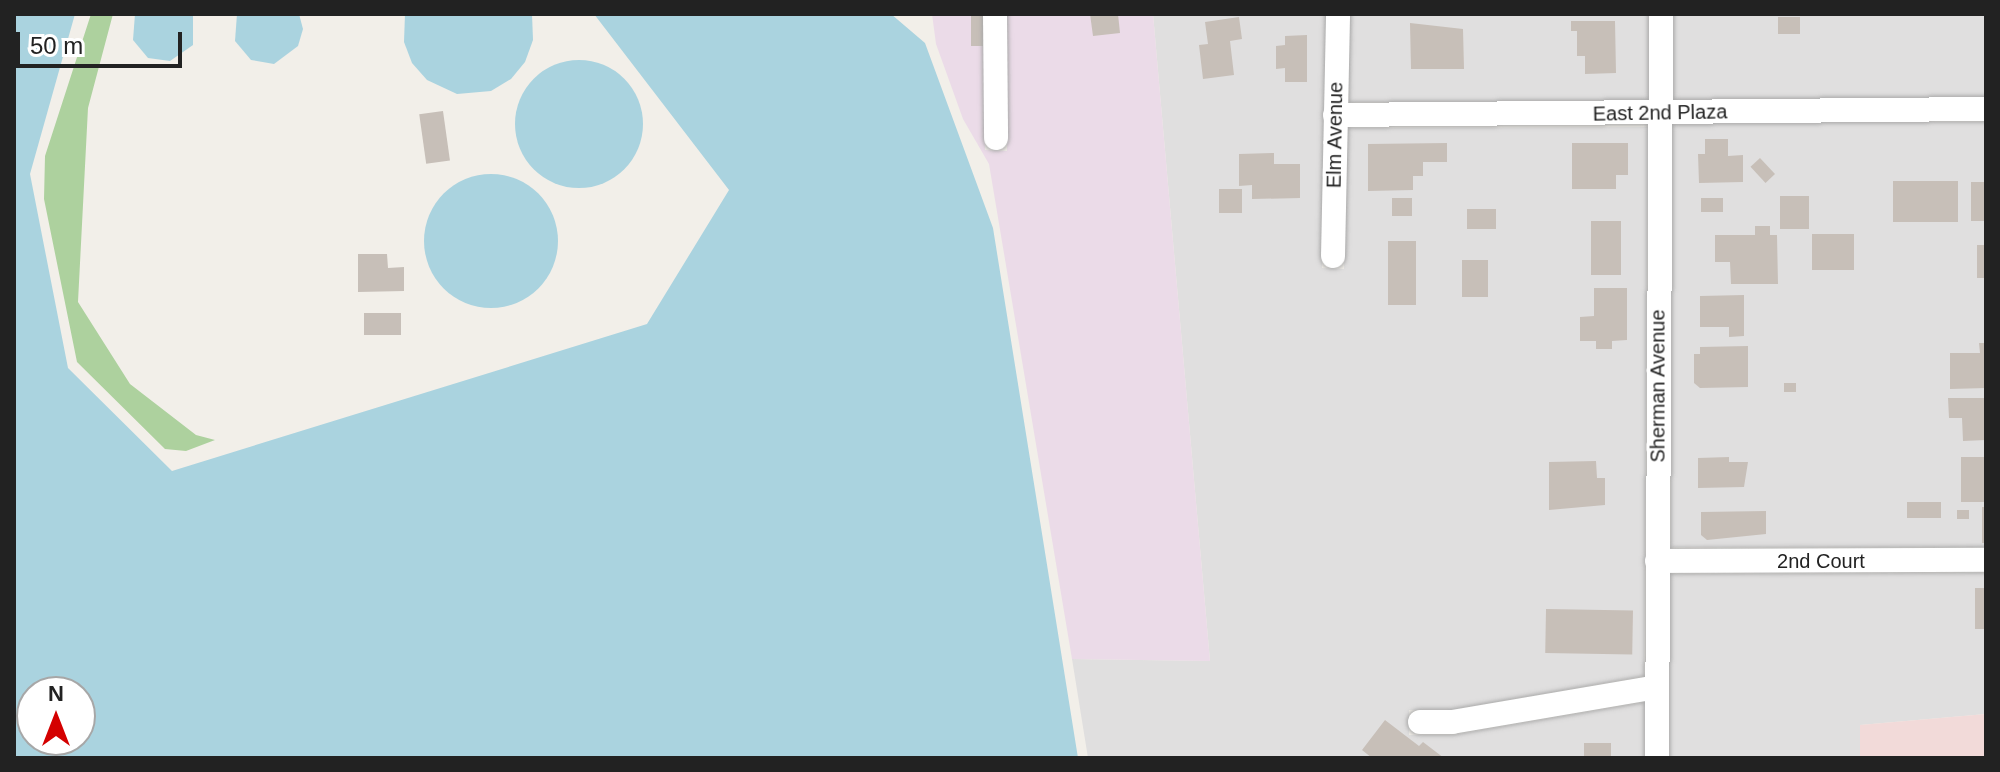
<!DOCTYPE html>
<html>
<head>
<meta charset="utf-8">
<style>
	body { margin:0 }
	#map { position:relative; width:2000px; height:772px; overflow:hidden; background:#f2efe9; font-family:Helvetica,sans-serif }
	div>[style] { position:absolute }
	.residential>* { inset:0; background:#e0dfdf; transform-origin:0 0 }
	.commercial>* { inset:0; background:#f2dad9 }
	.industrial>* { inset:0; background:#ebdbe8 }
	.forest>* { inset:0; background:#add19e }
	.water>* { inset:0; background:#aad3df }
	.round { border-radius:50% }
	.building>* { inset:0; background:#c7bfb8; transform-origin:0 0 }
	.roads { filter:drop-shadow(0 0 2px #a9a9a9) drop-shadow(0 0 2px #a9a9a9) }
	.street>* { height:24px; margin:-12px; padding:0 12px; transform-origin:12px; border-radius:12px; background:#fff }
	span { translate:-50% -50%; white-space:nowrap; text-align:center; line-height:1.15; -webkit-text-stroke:6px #fff; paint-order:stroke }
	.street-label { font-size:20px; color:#222 }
	.frame { position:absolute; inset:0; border:16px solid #222; pointer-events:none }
	.north { position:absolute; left:16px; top:676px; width:80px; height:80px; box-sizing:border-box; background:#fff; border:2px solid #a7a7a7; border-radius:50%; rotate:0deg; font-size:22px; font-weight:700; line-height:32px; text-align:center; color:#222 }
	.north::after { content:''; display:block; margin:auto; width:28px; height:36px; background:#d40000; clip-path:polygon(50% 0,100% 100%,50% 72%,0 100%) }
	.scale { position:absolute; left:16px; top:32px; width:166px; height:36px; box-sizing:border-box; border:4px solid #222; border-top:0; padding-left:10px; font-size:24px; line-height:28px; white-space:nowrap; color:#222; -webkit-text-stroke:6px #fff; paint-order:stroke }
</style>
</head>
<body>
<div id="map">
	<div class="residential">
		<div style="clip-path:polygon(1153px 14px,1326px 14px,1322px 268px,1344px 269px,1346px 128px,1648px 127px,1644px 676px,1451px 710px,1409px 710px,1409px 735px,1453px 735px,1646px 702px,1646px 758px,1088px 758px,1072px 659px,1210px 661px)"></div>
		<div style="left:1349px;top:14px;width:301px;height:88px"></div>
		<div style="left:1672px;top:14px;width:314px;height:87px"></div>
		<div style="left:1986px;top:122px;width:425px;height:315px;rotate:90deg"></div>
		<div style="clip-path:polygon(1986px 573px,1986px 714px,1860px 725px,1860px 758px,1668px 758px,1668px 574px)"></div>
	</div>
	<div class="commercial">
		<div style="clip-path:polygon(1986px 714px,1986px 758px,1860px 758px,1860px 725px)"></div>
	</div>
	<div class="industrial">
		<div style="clip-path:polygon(932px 14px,984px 14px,985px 150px,1007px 151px,1006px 14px,1153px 14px,1210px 661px,1072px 659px,989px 164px,963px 119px,936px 44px)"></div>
	</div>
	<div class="forest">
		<div style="clip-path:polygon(91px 14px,113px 14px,88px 108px,78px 302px,130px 384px,196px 435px,215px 440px,186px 451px,165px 449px,77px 362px,44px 199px,45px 156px)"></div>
	</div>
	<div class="water">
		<div style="clip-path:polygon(evenodd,14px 14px,75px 14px,30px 174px,68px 368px,172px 471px,647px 324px,729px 190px,594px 14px,891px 14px,925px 43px,993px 228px,1078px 758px,14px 758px,14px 14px,80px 692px,80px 740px,32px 740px,32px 692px,80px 692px)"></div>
		<div style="clip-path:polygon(135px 14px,193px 14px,193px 45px,170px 61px,148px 58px,133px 40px)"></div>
		<div style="clip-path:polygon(237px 14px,299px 14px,303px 29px,298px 46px,274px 64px,251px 60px,235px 41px)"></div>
		<div style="clip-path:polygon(405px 14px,532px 14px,533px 40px,525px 62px,511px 79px,491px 91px,457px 94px,427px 80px,412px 63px,404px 42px)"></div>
		<div class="round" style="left:515px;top:60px;width:128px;height:128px"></div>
		<div class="round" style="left:424px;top:174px;width:134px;height:134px"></div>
	</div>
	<div class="building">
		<div style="left:971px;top:14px;width:18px;height:32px"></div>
		<div style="clip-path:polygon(1090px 14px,1118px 14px,1120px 33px,1093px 36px)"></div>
		<div style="clip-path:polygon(1239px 17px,1242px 39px,1230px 41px,1234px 75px,1203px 79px,1199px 45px,1208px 44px,1205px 22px)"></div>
		<div style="left:1800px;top:17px;width:17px;height:22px;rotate:90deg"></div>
		<div style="clip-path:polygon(1571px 21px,1615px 21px,1616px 73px,1585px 74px,1585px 56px,1577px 56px,1577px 31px,1571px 31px)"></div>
		<div style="clip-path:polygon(1410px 23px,1463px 29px,1464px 69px,1411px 69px)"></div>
		<div style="clip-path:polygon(1307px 35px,1307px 82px,1285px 82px,1285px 68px,1276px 69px,1276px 46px,1285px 45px,1285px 36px)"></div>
		<div style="left:443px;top:111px;width:50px;height:24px;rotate:82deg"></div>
		<div style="clip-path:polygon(1705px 139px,1728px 139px,1728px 156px,1743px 155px,1743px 182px,1699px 183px,1698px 154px,1705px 154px)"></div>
		<div style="clip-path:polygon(1447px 143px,1447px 162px,1423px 162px,1423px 176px,1413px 176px,1413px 190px,1368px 191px,1368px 144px)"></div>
		<div style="clip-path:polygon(1572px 143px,1628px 143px,1628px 175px,1616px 175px,1616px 189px,1572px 189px)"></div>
		<div style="clip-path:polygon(1274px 153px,1274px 164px,1300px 164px,1300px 198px,1252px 199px,1252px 185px,1239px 186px,1239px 154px)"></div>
		<div style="left:1760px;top:158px;width:22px;height:13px;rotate:47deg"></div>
		<div style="left:1893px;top:181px;width:65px;height:41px"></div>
		<div style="left:1971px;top:182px;width:15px;height:39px"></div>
		<div style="left:1219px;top:189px;width:23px;height:24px"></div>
		<div style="left:1780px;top:196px;width:29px;height:33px"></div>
		<div style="left:1392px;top:198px;width:20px;height:18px"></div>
		<div style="left:1701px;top:198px;width:22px;height:14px"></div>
		<div style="left:1467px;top:209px;width:29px;height:20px"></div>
		<div style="left:1591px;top:221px;width:30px;height:54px"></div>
		<div style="clip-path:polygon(1755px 226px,1770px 226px,1770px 235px,1777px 235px,1778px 284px,1731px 284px,1730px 262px,1715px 262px,1715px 235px,1755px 235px)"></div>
		<div style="left:1812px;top:234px;width:42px;height:36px"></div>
		<div style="left:1388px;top:241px;width:28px;height:64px"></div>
		<div style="left:1977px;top:245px;width:9px;height:33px"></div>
		<div style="clip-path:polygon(358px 254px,387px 254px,388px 268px,404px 267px,404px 291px,358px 292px)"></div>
		<div style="left:1462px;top:260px;width:26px;height:37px"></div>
		<div style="clip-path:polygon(1594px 288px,1627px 288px,1627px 340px,1612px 341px,1612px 349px,1596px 349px,1596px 341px,1580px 341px,1580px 317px,1594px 316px)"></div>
		<div style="clip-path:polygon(1744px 295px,1744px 336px,1729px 337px,1729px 327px,1700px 327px,1700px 296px)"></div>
		<div style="left:364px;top:313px;width:37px;height:22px"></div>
		<div style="clip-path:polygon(1979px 343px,1986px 343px,1986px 388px,1950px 389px,1950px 353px,1980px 353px)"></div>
		<div style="clip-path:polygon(1748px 346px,1748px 387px,1700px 388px,1694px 383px,1694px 354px,1700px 354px,1700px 347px)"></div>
		<div style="left:1784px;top:383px;width:12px;height:9px"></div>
		<div style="clip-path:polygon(1948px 398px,1986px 398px,1986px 440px,1963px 441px,1962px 418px,1949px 418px)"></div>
		<div style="clip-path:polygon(1729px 457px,1729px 462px,1748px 462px,1744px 487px,1698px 488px,1698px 458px)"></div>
		<div style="left:1986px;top:457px;width:45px;height:25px;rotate:90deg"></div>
		<div style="clip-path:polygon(1596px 461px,1597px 478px,1605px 478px,1605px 505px,1549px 510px,1549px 462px)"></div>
		<div style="left:1941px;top:502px;width:16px;height:34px;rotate:90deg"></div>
		<div style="left:1982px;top:507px;width:4px;height:36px"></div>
		<div style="left:1957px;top:510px;width:12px;height:9px"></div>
		<div style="clip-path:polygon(1766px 511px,1766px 534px,1707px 540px,1701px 535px,1701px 512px)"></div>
		<div style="left:1975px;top:588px;width:11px;height:41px"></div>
		<div style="left:1546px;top:609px;width:87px;height:44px;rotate:1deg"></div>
		<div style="clip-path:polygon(1385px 720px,1419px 746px,1423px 742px,1444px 758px,1372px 758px,1362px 750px)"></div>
		<div style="left:1611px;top:743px;width:15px;height:27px;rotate:90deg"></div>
	</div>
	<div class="roads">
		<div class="street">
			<div style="left:995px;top:14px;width:124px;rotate:89.5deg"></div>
			<div style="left:1335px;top:115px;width:651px;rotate:-0.53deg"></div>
			<div style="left:1333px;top:256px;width:242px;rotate:-88.8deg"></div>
			<div style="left:1657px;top:561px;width:329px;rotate:-0.2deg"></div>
			<div style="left:1420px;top:722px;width:32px"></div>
			<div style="left:1452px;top:722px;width:208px;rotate:-9.7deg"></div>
			<div style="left:1657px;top:758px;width:744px;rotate:-89.69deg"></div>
		</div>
	</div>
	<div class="street-label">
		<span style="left:1660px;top:113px;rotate:-1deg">East 2nd Plaza</span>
		<span style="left:1335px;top:135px;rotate:-89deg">Elm Avenue</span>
		<span style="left:1658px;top:386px;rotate:-90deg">Sherman Avenue</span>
		<span style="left:1821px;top:561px">2nd Court</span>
	</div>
	<div class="frame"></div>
	<div class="north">N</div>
	<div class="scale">50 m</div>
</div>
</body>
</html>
